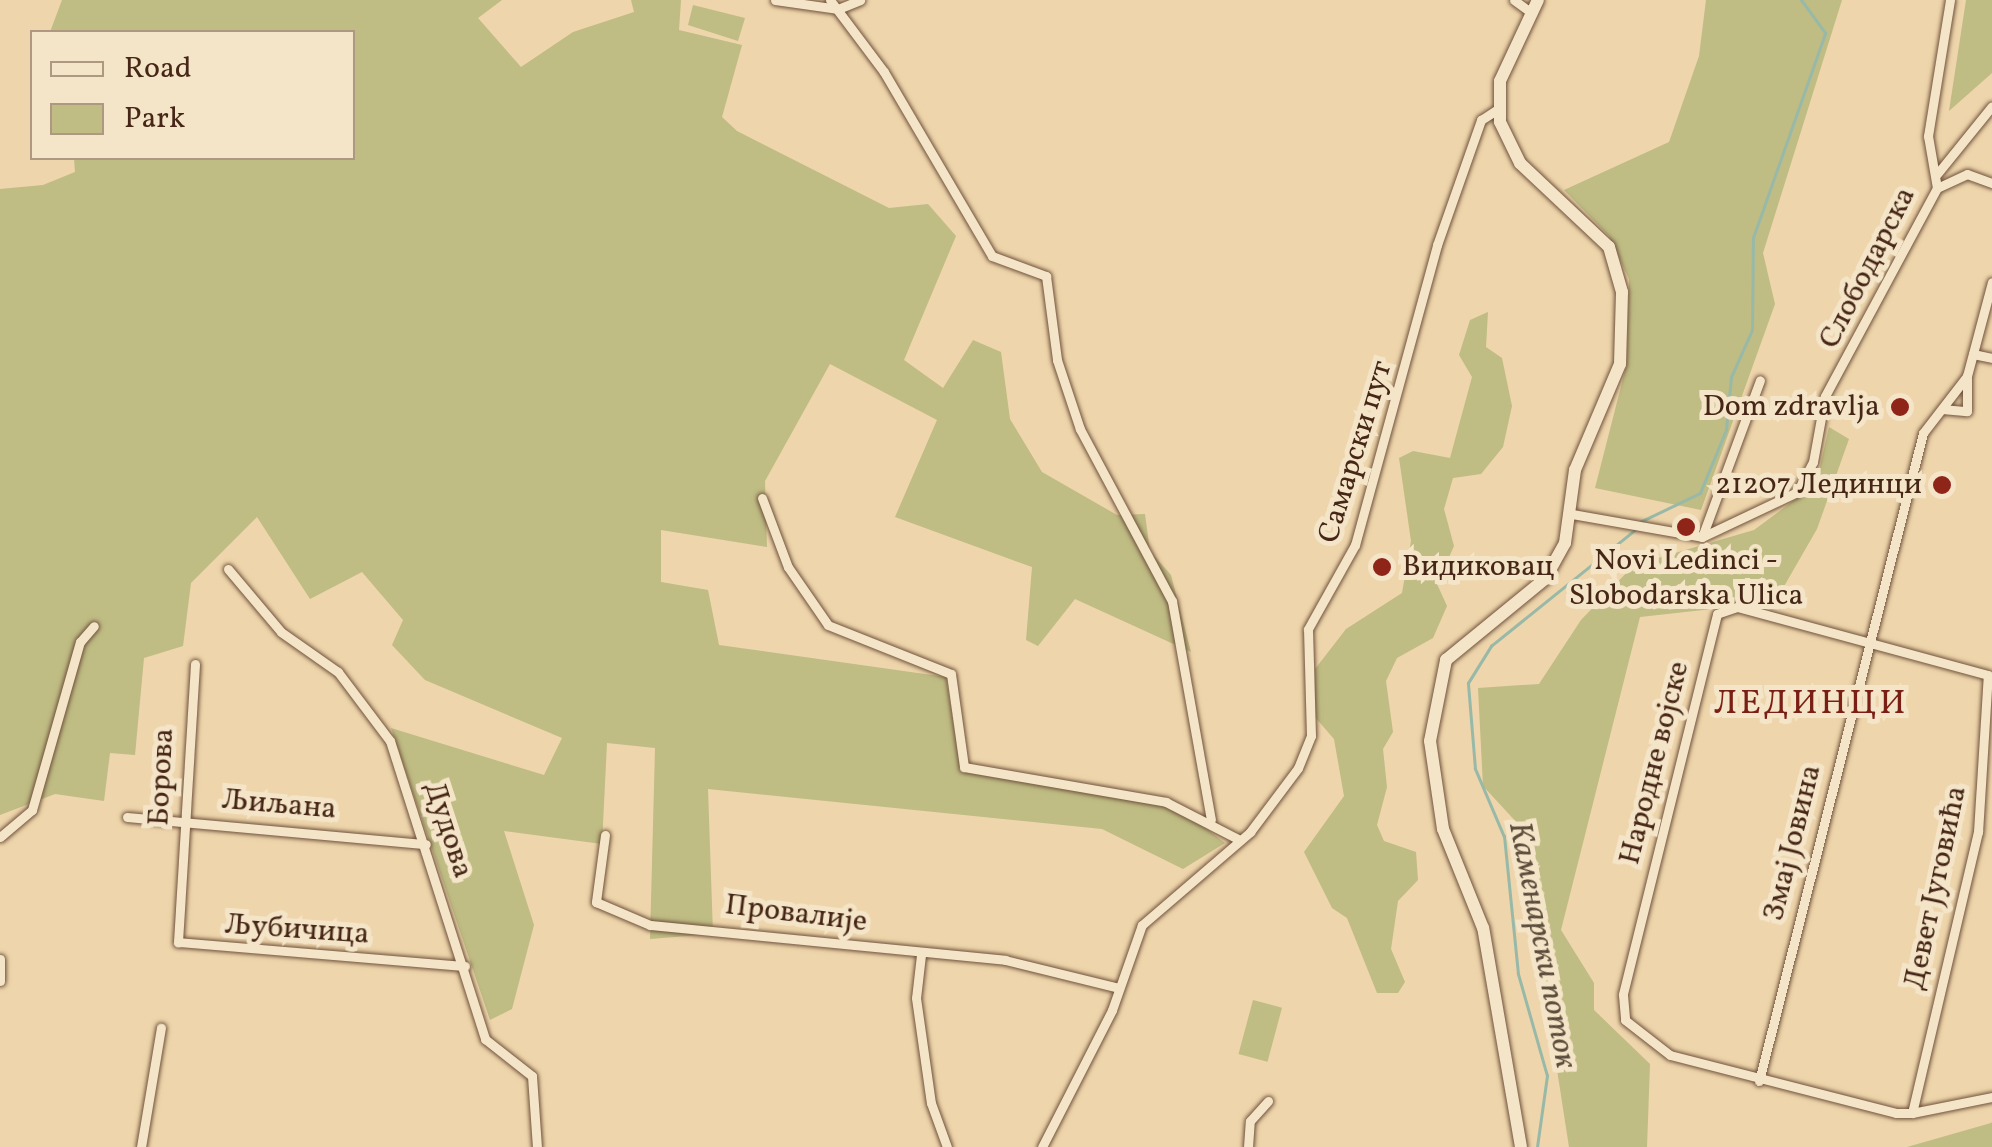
<!DOCTYPE html>
<html>
<head>
<meta charset="utf-8">
<style>
	body { margin:0 }
	#map { position:relative; width:1992px; height:1147px; overflow:hidden; background:#eed5ab; font-family:Vollkorn,serif }
	div>[style] { position:absolute }
	.green>* { inset:0; background:#bfbc84; transform-origin:0 0 }
	.stream>* { height:2.5px; margin:-1.25px; padding:0 1.25px; transform-origin:1.25px; border-radius:1.25px; background:#99b9a8 }
	.roads { filter:drop-shadow(0 0 2px #70523c) drop-shadow(0 0 2px #70523c) }
	.street>* { height:9px; margin:-4.5px; padding:0 4.5px; transform-origin:4.5px; border-radius:4.5px; background:#f4e4c8 }
	.secondary>* { height:12px; margin:-6px; padding:0 6px; transform-origin:6px; border-radius:6px; background:#f4e4c8 }
	.dots>* { width:28px; height:28px; translate:-50% -50%; box-sizing:border-box; border:5px solid #f4e4c8; border-radius:50% }
	span { translate:-50% -50%; white-space:nowrap; text-align:center; line-height:1.15; -webkit-text-stroke:10px #f4e4c8; paint-order:stroke }
	.street-label { font-size:30px; color:#462717 }
	.poi-label { font-size:30px; color:#462717 }
	.right { translate:-100% -50%; text-align:right }
	.left { translate:0 -50%; text-align:left }
	.water-label { font-size:32px; color:#5b4c3b; font-style:italic }
	.quarter-label { font-size:35px; color:#7a1f14; letter-spacing:2.5px }
	.legend { position:absolute; left:30px; top:30px; width:325px; height:130px; box-sizing:border-box; background:#f4e4c8; border:2px solid #ae9881; margin:0; padding:12px 18px; list-style:none; font-size:30px; color:#462717 }
	.legend li { display:flex; align-items:center; gap:20px; height:50px }
	.legend b { width:50px; border:2px solid #ae9881 }
</style>
</head>
<body>
<div id="map">
	<div class="green">
		<div style="clip-path:polygon(62px 0,502px 0,478px 18px,521px 67px,573px 32px,634px 12px,631px 0,681px 0,679px 30px,742px 45px,722px 117px,737px 131px,889px 208px,928px 204px,956px 236px,904px 360px,943px 388px,973px 340px,1001px 352px,1010px 419px,1042px 472px,1117px 515px,1145px 514px,1150px 551px,1171px 575px,1191px 652px,1075px 599px,1038px 646px,1026px 640px,1032px 567px,895px 517px,937px 420px,830px 364px,765px 481px,767px 547px,661px 530px,661px 582px,708px 590px,719px 645px,946px 677px,959px 759px,995px 777px,1181px 809px,1225px 843px,1183px 869px,1102px 829px,708px 789px,713px 934px,650px 939px,655px 748px,607px 743px,602px 844px,504px 831px,534px 925px,512px 1009px,490px 1020px,391px 728px,544px 775px,562px 738px,425px 680px,392px 645px,403px 620px,362px 572px,310px 599px,257px 517px,191px 583px,183px 646px,144px 658px,135px 755px,110px 753px,104px 801px,55px 794px,0 815px,0 189px,43px 185px,75px 172px,74px 158px,352px 158px,352px 32px,50px 32px)"></div>
		<div style="clip-path:polygon(1706px 0,1842px 0,1763px 253px,1775px 304px,1701px 510px,1595px 488px,1627px 363px,1629px 279px,1609px 236px,1564px 190px,1669px 142px,1699px 56px)"></div>
		<div style="clip-path:polygon(1966px 0,1992px 0,1992px 73px,1949px 111px)"></div>
		<div style="clip-path:polygon(693px 5px,745px 18px,738px 41px,688px 25px)"></div>
		<div style="clip-path:polygon(1488px 312px,1486px 347px,1502px 358px,1512px 406px,1503px 447px,1481px 474px,1453px 478px,1444px 509px,1454px 546px,1437px 584px,1447px 606px,1433px 638px,1397px 658px,1386px 681px,1393px 732px,1383px 749px,1387px 787px,1377px 825px,1384px 841px,1416px 852px,1418px 880px,1398px 901px,1391px 949px,1405px 982px,1398px 993px,1377px 993px,1347px 918px,1332px 908px,1304px 852px,1344px 796px,1334px 739px,1314px 716px,1315px 669px,1346px 629px,1402px 593px,1411px 541px,1399px 458px,1413px 451px,1450px 458px,1472px 377px,1459px 355px,1470px 320px)"></div>
		<div style="clip-path:polygon(1829px 427px,1849px 439px,1817px 529px,1775px 602px,1640px 617px,1561px 930px,1594px 983px,1594px 1010px,1650px 1064px,1647px 1147px,1569px 1147px,1519px 825px,1483px 786px,1478px 688px,1539px 684px,1581px 620px,1634px 565px,1754px 530px,1816px 484px)"></div>
		<div style="left:1253px;top:1000px;width:30px;height:56px;rotate:15deg"></div>
		<div style="clip-path:polygon(1992px 1122px,1992px 1147px,1907px 1147px,1991px 1123px)"></div>
	</div>
	<div class="stream">
		<div style="left:1640px;top:522px;width:67px;rotate:-25.8deg"></div>
		<div style="left:1700px;top:493px;width:68px;rotate:-67.6deg"></div>
		<div style="left:1726px;top:430px;width:53px;rotate:-84.6deg"></div>
		<div style="left:1731px;top:377px;width:51px;rotate:-65.9deg"></div>
		<div style="left:1752px;top:330px;width:92px;rotate:-89.4deg"></div>
		<div style="left:1753px;top:238px;width:217px;rotate:-70.6deg"></div>
		<div style="left:1825px;top:33px;width:41px;rotate:-126deg"></div>
		<div style="left:1537px;top:1147px;width:72px;rotate:-82deg"></div>
		<div style="left:1547px;top:1076px;width:106px;rotate:-105.9deg"></div>
		<div style="left:1518px;top:974px;width:138px;rotate:-95.8deg"></div>
		<div style="left:1504px;top:837px;width:74px;rotate:-113.1deg"></div>
		<div style="left:1475px;top:769px;width:86px;rotate:-94.7deg"></div>
		<div style="left:1468px;top:683px;width:44px;rotate:-58.1deg"></div>
		<div style="left:1491px;top:646px;width:186px;rotate:-38.9deg"></div>
	</div>
	<div class="roads">
		<div class="street">
			<div style="left:775px;top:0;width:64px;rotate:8.1deg"></div>
			<div style="left:838px;top:9px;width:24px;rotate:-22deg"></div>
			<div style="left:830px;top:0;width:90px;rotate:53.1deg"></div>
			<div style="left:884px;top:72px;width:213px;rotate:59.6deg"></div>
			<div style="left:992px;top:256px;width:58px;rotate:20.3deg"></div>
			<div style="left:1046px;top:276px;width:85px;rotate:82.5deg"></div>
			<div style="left:1057px;top:360px;width:73px;rotate:71.6deg"></div>
			<div style="left:1080px;top:429px;width:195px;rotate:61.9deg"></div>
			<div style="left:1172px;top:601px;width:222px;rotate:79.9deg"></div>
			<div style="left:1514px;top:0;width:22px;rotate:36deg"></div>
			<div style="left:1937px;top:174px;width:87px;rotate:-51deg"></div>
			<div style="left:1937px;top:188px;width:33px;rotate:-25deg"></div>
			<div style="left:1967px;top:174px;width:27px;rotate:20deg"></div>
			<div style="left:1973px;top:354px;width:19px;rotate:12deg"></div>
			<div style="left:1942px;top:409px;width:25px;rotate:5deg"></div>
			<div style="left:1967px;top:411px;width:35px;rotate:-90deg"></div>
			<div style="left:762px;top:498px;width:74px;rotate:69.4deg"></div>
			<div style="left:788px;top:567px;width:70px;rotate:55.4deg"></div>
			<div style="left:828px;top:625px;width:132px;rotate:21.7deg"></div>
			<div style="left:951px;top:674px;width:94px;rotate:82deg"></div>
			<div style="left:964px;top:767px;width:205px;rotate:9.8deg"></div>
			<div style="left:1166px;top:802px;width:83px;rotate:27.2deg"></div>
			<div style="left:1572px;top:514px;width:132px;rotate:10deg"></div>
			<div style="left:1702px;top:537px;width:105px;rotate:-25.3deg"></div>
			<div style="left:1797px;top:492px;width:34px;rotate:-62deg"></div>
			<div style="left:1813px;top:462px;width:67px;rotate:-79.7deg"></div>
			<div style="left:1825px;top:396px;width:236px;rotate:-61.7deg"></div>
			<div style="left:1937px;top:188px;width:53px;rotate:-99.8deg"></div>
			<div style="left:1928px;top:136px;width:138px;rotate:-80.8deg"></div>
			<div style="left:1702px;top:537px;width:167px;rotate:-69.7deg"></div>
			<div style="left:228px;top:569px;width:82px;rotate:49.9deg"></div>
			<div style="left:281px;top:632px;width:70px;rotate:35.1deg"></div>
			<div style="left:338px;top:672px;width:86px;rotate:53deg"></div>
			<div style="left:390px;top:741px;width:313px;rotate:72.3deg"></div>
			<div style="left:485px;top:1039px;width:60px;rotate:38.2deg"></div>
			<div style="left:532px;top:1076px;width:71px;rotate:86deg"></div>
			<div style="left:195px;top:664px;width:279px;rotate:93.5deg"></div>
			<div style="left:178px;top:942px;width:288px;rotate:4.8deg"></div>
			<div style="left:127px;top:817px;width:300px;rotate:5.2deg"></div>
			<div style="left:605px;top:835px;width:68px;rotate:97.7deg"></div>
			<div style="left:596px;top:902px;width:59px;rotate:23.1deg"></div>
			<div style="left:650px;top:925px;width:357px;rotate:5.6deg"></div>
			<div style="left:1005px;top:960px;width:117px;rotate:13.8deg"></div>
			<div style="left:0;top:837px;width:42px;rotate:-40.2deg"></div>
			<div style="left:32px;top:810px;width:175px;rotate:-74.1deg"></div>
			<div style="left:80px;top:642px;width:21px;rotate:-49deg"></div>
			<div style="left:921px;top:955px;width:43px;rotate:96.6deg"></div>
			<div style="left:916px;top:998px;width:106px;rotate:81.9deg"></div>
			<div style="left:931px;top:1103px;width:47px;rotate:70deg"></div>
			<div style="left:0;top:959px;width:22px;rotate:90deg"></div>
			<div style="left:1759px;top:1081px;width:668px;rotate:-75.8deg"></div>
			<div style="left:1923px;top:433px;width:72px;rotate:-52.3deg"></div>
			<div style="left:1967px;top:376px;width:97px;rotate:-75.1deg"></div>
			<div style="left:1912px;top:1113px;width:289px;rotate:-76.8deg"></div>
			<div style="left:1978px;top:832px;width:157px;rotate:-86.4deg"></div>
			<div style="left:1988px;top:675px;width:260px;rotate:-164.8deg"></div>
			<div style="left:1737px;top:607px;width:21px;rotate:161deg"></div>
			<div style="left:1717px;top:614px;width:392px;rotate:103.9deg"></div>
			<div style="left:1623px;top:995px;width:25px;rotate:85deg"></div>
			<div style="left:1625px;top:1020px;width:57px;rotate:37.9deg"></div>
			<div style="left:1670px;top:1055px;width:233px;rotate:14.4deg"></div>
			<div style="left:1896px;top:1113px;width:16px"></div>
			<div style="left:1912px;top:1113px;width:82px;rotate:-11.3deg"></div>
			<div style="left:141px;top:1147px;width:121px;rotate:-80.5deg"></div>
			<div style="left:1042px;top:1147px;width:154px;rotate:-62.9deg"></div>
			<div style="left:1112px;top:1010px;width:90px;rotate:-70.6deg"></div>
			<div style="left:1142px;top:925px;width:143px;rotate:-40.7deg"></div>
			<div style="left:1250px;top:832px;width:80px;rotate:-53.1deg"></div>
			<div style="left:1298px;top:768px;width:35px;rotate:-68deg"></div>
			<div style="left:1311px;top:736px;width:107px;rotate:-91.6deg"></div>
			<div style="left:1308px;top:629px;width:96px;rotate:-60.8deg"></div>
			<div style="left:1355px;top:545px;width:311px;rotate:-74.7deg"></div>
			<div style="left:1437px;top:245px;width:133px;rotate:-70.6deg"></div>
			<div style="left:1481px;top:120px;width:20px;rotate:-33deg"></div>
			<div style="left:1248px;top:1147px;width:26px;rotate:-86deg"></div>
			<div style="left:1250px;top:1121px;width:27px;rotate:-48deg"></div>
		</div>
		<div class="secondary">
			<div style="left:1521px;top:1147px;width:222px;rotate:-99.8deg"></div>
			<div style="left:1483px;top:928px;width:107px;rotate:-112deg"></div>
			<div style="left:1443px;top:829px;width:89px;rotate:-98.4deg"></div>
			<div style="left:1430px;top:741px;width:83px;rotate:-78.8deg"></div>
			<div style="left:1446px;top:660px;width:128px;rotate:-39.3deg"></div>
			<div style="left:1545px;top:579px;width:41px;rotate:-60.9deg"></div>
			<div style="left:1565px;top:543px;width:74px;rotate:-82.2deg"></div>
			<div style="left:1575px;top:470px;width:115px;rotate:-67deg"></div>
			<div style="left:1620px;top:364px;width:72px;rotate:-88.4deg"></div>
			<div style="left:1622px;top:292px;width:47px;rotate:-106.1deg"></div>
			<div style="left:1609px;top:247px;width:122px;rotate:-136.7deg"></div>
			<div style="left:1520px;top:163px;width:46px;rotate:-116deg"></div>
			<div style="left:1500px;top:122px;width:41px;rotate:-90deg"></div>
			<div style="left:1500px;top:81px;width:89px;rotate:-64.9deg"></div>
		</div>
	</div>
	<div class="dots">
		<div style="left:1900px;top:407px;background:#8f2418"></div>
		<div style="left:1942px;top:485px;background:#8f2418"></div>
		<div style="left:1686px;top:527px;background:#8f2418"></div>
		<div style="left:1382px;top:567px;background:#8f2418"></div>
	</div>
	<div class="street-label">
		<span style="left:1868px;top:268px;rotate:-63deg">Слободарска</span>
		<span style="left:1356px;top:452px;rotate:-73deg">Самарски пут</span>
		<span style="left:1655px;top:763px;rotate:-76deg">Народне војске</span>
		<span style="left:162px;top:777px;rotate:-87deg">Борова</span>
		<span style="left:279px;top:805px;rotate:5deg">Љиљана</span>
		<span style="left:448px;top:830px;rotate:72deg">Дудова</span>
		<span style="left:1793px;top:843px;rotate:-76deg">Змај Јовина</span>
		<span style="left:1936px;top:888px;rotate:-78deg">Девет Југовића</span>
		<span style="left:796px;top:914px;rotate:7deg">Провалије</span>
		<span style="left:297px;top:930px;rotate:4deg">Љубичица</span>
	</div>
	<div class="poi-label">
		<span class="right" style="left:1880px;top:407px">Dom zdravlja</span>
		<span class="right" style="left:1922px;top:485px">21207 Лединци</span>
		<span style="left:1686px;top:578px">Novi Ledinci -<br>Slobodarska Ulica</span>
		<span class="left" style="left:1402px;top:567px">Видиковац</span>
	</div>
	<div class="water-label">
		<span style="left:1541px;top:945px;rotate:79deg">Каменарски поток</span>
	</div>
	<div class="quarter-label">
		<span style="left:1811px;top:704px">ЛЕДИНЦИ</span>
	</div>
	<ul class="legend">
	<li><b style="height:12px;background:#f4e4c8"></b>Road</li>
	<li><b style="height:28px;background:#bfbc84"></b>Park</li>
	</ul>
</div>
</body>
</html>
